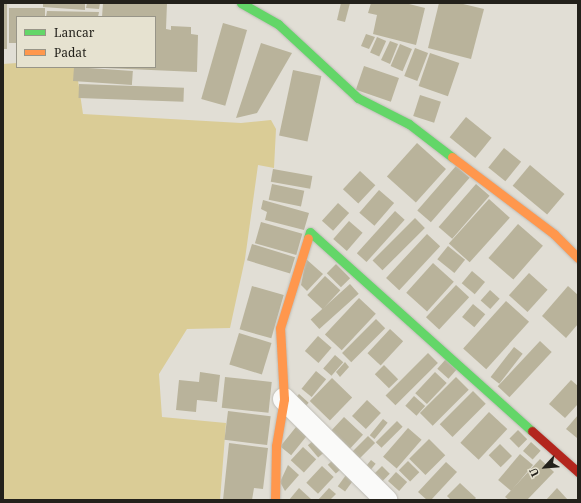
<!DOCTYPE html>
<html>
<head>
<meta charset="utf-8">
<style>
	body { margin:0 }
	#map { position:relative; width:581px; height:503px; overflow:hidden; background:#e1ded5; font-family:"Noto Serif",serif }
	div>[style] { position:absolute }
	.green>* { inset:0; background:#dacc96 }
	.building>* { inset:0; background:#b9b39b; transform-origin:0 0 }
	.roads { filter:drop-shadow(0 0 1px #bebcb5) drop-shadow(0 0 1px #bebcb5) }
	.street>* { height:22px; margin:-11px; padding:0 11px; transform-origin:11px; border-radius:11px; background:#fafaf9 }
	.fast>* { height:9px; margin:-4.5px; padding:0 4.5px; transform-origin:4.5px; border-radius:4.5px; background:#63d668 }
	.slow>* { height:9px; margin:-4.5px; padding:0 4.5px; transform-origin:4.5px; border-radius:4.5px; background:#ff974d }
	.jam>* { height:9px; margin:-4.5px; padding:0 4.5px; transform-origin:4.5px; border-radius:4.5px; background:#b3261e }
	span { translate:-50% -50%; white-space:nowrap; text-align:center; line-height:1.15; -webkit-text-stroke:3.5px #e6e2d0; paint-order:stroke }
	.frame { position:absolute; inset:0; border:4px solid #23211b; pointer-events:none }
	.legend { position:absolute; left:16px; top:16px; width:140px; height:52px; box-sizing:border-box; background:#e6e2d0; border:1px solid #989588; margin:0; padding:5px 7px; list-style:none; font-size:12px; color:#23211b }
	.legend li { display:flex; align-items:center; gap:8px; height:20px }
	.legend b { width:20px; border:1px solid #989588 }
	.north { position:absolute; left:525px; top:447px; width:40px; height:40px; -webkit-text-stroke:3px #e6e2d0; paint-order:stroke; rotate:244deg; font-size:11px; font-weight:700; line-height:16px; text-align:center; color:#23211b }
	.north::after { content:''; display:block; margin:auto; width:14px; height:18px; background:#23211b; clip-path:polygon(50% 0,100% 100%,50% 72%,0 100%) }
</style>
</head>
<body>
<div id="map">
	<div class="green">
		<div style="clip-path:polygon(17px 63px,17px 67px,76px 67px,83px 114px,241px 123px,271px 120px,276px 129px,274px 168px,258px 165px,245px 259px,230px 328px,187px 329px,159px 374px,162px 417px,226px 423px,220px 500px,3px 500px,3px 64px)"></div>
	</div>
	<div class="building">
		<div style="left:3px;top:3px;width:4px;height:46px"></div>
		<div style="clip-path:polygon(43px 3px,85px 3px,85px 10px,43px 7px)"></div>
		<div style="clip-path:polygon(87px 3px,100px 3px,99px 9px,86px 8px)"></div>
		<div style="clip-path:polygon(103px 3px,167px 3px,166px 29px,171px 30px,171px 26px,191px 27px,191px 34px,198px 35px,197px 72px,105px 68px,155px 67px,155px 17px,102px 17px)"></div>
		<div style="clip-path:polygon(341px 3px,350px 3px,345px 22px,337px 20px)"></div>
		<div style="clip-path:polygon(371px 3px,405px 3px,425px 8px,416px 45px,373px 34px,377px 15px,368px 13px)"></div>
		<div style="clip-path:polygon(439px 3px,459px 3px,484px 9px,471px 59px,428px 48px)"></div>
		<div style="clip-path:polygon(9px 8px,45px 8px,45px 17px,17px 17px,17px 43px,9px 43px)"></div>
		<div style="clip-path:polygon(47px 11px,99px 12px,98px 17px,46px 17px)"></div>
		<div style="left:223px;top:23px;width:25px;height:79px;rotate:16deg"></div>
		<div style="clip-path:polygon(366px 34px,375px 37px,369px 49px,361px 46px)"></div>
		<div style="left:377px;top:37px;width:10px;height:17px;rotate:24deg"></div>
		<div style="clip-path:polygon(390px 41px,398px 44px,390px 64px,381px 60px)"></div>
		<div style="clip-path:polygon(261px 43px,292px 53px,257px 113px,236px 118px)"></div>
		<div style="left:400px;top:44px;width:13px;height:24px;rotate:23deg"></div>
		<div style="left:415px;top:48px;width:14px;height:30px;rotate:21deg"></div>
		<div style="left:430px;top:53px;width:31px;height:35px;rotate:19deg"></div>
		<div style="left:364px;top:66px;width:37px;height:25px;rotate:19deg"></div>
		<div style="left:74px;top:67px;width:59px;height:14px;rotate:4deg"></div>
		<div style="left:293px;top:70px;width:29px;height:67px;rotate:12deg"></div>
		<div style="left:79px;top:84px;width:105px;height:14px;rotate:2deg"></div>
		<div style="left:420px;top:95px;width:22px;height:22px;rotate:18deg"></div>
		<div style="left:466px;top:117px;width:33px;height:26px;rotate:39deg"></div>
		<div style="left:417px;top:143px;width:39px;height:45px;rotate:42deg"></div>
		<div style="left:504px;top:148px;width:22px;height:25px;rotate:39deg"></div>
		<div style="left:530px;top:165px;width:45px;height:27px;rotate:40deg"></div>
		<div style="left:456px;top:166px;width:18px;height:59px;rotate:41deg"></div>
		<div style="left:273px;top:169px;width:40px;height:13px;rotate:10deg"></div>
		<div style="left:360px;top:171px;width:21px;height:25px;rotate:43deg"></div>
		<div style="left:272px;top:184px;width:33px;height:16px;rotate:12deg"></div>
		<div style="left:476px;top:184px;width:18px;height:57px;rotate:41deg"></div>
		<div style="left:379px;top:190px;width:20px;height:30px;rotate:41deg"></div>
		<div style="left:489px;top:199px;width:28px;height:60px;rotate:42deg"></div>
		<div style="clip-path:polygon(263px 200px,309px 213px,304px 230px,265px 220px,267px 212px,261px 209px)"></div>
		<div style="left:338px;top:203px;width:15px;height:24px;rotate:42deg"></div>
		<div style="left:395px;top:211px;width:13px;height:57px;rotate:42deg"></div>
		<div style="left:415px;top:218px;width:14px;height:60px;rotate:45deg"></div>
		<div style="left:349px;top:221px;width:18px;height:24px;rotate:41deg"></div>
		<div style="left:261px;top:222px;width:43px;height:22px;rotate:16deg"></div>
		<div style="left:518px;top:224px;width:33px;height:45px;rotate:41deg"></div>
		<div style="left:427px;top:234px;width:18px;height:60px;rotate:43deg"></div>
		<div style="left:252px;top:244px;width:45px;height:17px;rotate:17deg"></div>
		<div style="left:448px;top:246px;width:22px;height:17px;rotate:39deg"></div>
		<div style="clip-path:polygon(306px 259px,323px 274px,307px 291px,301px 285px)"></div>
		<div style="left:433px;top:263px;width:28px;height:40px;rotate:42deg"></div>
		<div style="left:336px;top:264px;width:20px;height:13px;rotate:45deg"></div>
		<div style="left:472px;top:271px;width:17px;height:16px;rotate:40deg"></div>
		<div style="left:529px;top:273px;width:25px;height:30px;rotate:42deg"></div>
		<div style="left:325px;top:276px;width:21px;height:26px;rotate:43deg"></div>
		<div style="left:350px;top:284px;width:13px;height:53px;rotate:48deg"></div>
		<div style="left:456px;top:285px;width:18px;height:44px;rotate:43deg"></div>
		<div style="left:252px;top:286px;width:33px;height:45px;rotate:16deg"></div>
		<div style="clip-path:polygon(568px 286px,578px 295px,578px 324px,566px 338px,542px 316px)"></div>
		<div style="left:490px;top:290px;width:13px;height:14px;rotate:42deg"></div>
		<div style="left:359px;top:298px;width:23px;height:50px;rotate:43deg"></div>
		<div style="left:506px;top:301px;width:31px;height:64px;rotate:42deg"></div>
		<div style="left:473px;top:304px;width:16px;height:17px;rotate:40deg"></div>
		<div style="left:376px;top:319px;width:13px;height:48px;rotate:45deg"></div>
		<div style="left:390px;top:329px;width:18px;height:33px;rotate:43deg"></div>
		<div style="left:239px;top:333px;width:34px;height:33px;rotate:17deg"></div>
		<div style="left:318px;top:336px;width:18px;height:20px;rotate:41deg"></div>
		<div style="left:540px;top:341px;width:16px;height:62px;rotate:43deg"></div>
		<div style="left:514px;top:347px;width:11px;height:38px;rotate:38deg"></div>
		<div style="left:428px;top:353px;width:14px;height:60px;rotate:45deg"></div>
		<div style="left:335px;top:355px;width:11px;height:18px;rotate:41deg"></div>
		<div style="left:446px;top:359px;width:15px;height:13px;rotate:42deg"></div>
		<div style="clip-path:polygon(345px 362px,349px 367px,340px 377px,336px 372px)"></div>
		<div style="left:384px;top:365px;width:20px;height:13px;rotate:45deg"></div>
		<div style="left:316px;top:371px;width:13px;height:23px;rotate:39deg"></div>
		<div style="clip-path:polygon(200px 372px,220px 375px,217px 402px,197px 400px,196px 412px,176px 410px,179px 380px,199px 382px)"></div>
		<div style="left:435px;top:372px;width:16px;height:29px;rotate:43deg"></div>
		<div style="left:225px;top:377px;width:47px;height:31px;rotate:6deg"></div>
		<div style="left:456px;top:377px;width:18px;height:51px;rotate:45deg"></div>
		<div style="left:332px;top:378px;width:28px;height:32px;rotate:44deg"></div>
		<div style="clip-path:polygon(571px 380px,578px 386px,578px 404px,565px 418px,549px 404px)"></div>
		<div style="left:473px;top:391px;width:18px;height:47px;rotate:45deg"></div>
		<div style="left:299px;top:394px;width:13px;height:10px;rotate:42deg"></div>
		<div style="left:414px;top:396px;width:15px;height:13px;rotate:42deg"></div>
		<div style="left:367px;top:400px;width:19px;height:22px;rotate:43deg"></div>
		<div style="left:228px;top:411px;width:43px;height:29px;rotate:7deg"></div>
		<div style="left:489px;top:412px;width:25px;height:42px;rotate:43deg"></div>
		<div style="clip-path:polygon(578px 415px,578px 437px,577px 438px,566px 429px)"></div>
		<div style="left:344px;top:417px;width:26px;height:22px;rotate:43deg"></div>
		<div style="left:383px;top:419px;width:6px;height:21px;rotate:39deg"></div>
		<div style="left:397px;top:421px;width:8px;height:30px;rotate:45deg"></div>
		<div style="left:296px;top:427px;width:14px;height:25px;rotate:39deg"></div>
		<div style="left:408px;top:428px;width:18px;height:38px;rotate:41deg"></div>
		<div style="left:518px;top:430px;width:13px;height:12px;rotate:45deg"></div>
		<div style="left:368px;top:436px;width:10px;height:23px;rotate:45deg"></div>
		<div style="left:429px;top:439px;width:23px;height:28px;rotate:45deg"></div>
		<div style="left:314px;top:440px;width:16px;height:8px;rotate:50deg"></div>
		<div style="left:531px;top:442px;width:13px;height:12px;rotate:42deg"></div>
		<div style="clip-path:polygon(229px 443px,268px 448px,263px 489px,254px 488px,252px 500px,223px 500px)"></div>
		<div style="left:500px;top:444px;width:17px;height:16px;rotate:45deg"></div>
		<div style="left:303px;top:447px;width:18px;height:18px;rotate:43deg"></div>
		<div style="left:520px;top:454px;width:17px;height:34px;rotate:40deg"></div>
		<div style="clip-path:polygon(540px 459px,554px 472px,527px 500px,509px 500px,505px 497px)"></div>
		<div style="left:333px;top:460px;width:12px;height:7px;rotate:48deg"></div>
		<div style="left:371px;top:460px;width:6px;height:11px;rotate:39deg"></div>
		<div style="left:408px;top:461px;width:16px;height:13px;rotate:45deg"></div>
		<div style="clip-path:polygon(446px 462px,457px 472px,431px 500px,427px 500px,418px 492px)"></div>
		<div style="clip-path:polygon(288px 465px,299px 475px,285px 491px,280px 482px)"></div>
		<div style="left:322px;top:466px;width:16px;height:23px;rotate:43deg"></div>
		<div style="left:382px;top:466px;width:11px;height:18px;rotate:45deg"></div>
		<div style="left:396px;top:472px;width:15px;height:12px;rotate:42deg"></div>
		<div style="left:346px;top:475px;width:9px;height:14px;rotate:36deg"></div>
		<div style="clip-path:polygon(460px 483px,476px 498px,474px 500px,451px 500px,447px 496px)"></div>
		<div style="clip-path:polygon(299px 488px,312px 500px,289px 500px)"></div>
		<div style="clip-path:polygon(329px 488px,336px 494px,330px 500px,318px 500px)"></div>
		<div style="clip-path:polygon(557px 488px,568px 500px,546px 500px)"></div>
	</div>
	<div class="roads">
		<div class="street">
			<div style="left:284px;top:399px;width:144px;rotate:44.7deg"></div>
		</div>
		<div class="fast">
			<div style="left:241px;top:3px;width:43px;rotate:29.6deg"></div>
			<div style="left:278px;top:24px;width:109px;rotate:42.8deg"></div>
			<div style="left:358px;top:98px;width:57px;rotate:27deg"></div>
			<div style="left:409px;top:124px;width:54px;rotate:37.5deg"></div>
			<div style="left:308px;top:238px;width:6px;rotate:-72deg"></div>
			<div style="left:310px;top:232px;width:298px;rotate:41.9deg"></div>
		</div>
		<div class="slow">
			<div style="left:452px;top:157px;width:128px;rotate:37deg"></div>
			<div style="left:554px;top:234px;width:34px;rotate:45deg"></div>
			<div style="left:275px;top:500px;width:54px;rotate:-88.9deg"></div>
			<div style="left:276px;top:446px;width:48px;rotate:-80.3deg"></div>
			<div style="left:284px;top:399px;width:71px;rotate:-93.2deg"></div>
			<div style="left:280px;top:328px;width:94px;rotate:-72.7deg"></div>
		</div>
		<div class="jam">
			<div style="left:532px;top:431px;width:62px;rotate:41.7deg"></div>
		</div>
	</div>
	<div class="frame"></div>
	<ul class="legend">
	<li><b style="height:5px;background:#63d668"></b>Lancar</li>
	<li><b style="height:5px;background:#ff974d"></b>Padat</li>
	</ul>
	<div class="north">U</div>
</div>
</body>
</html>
